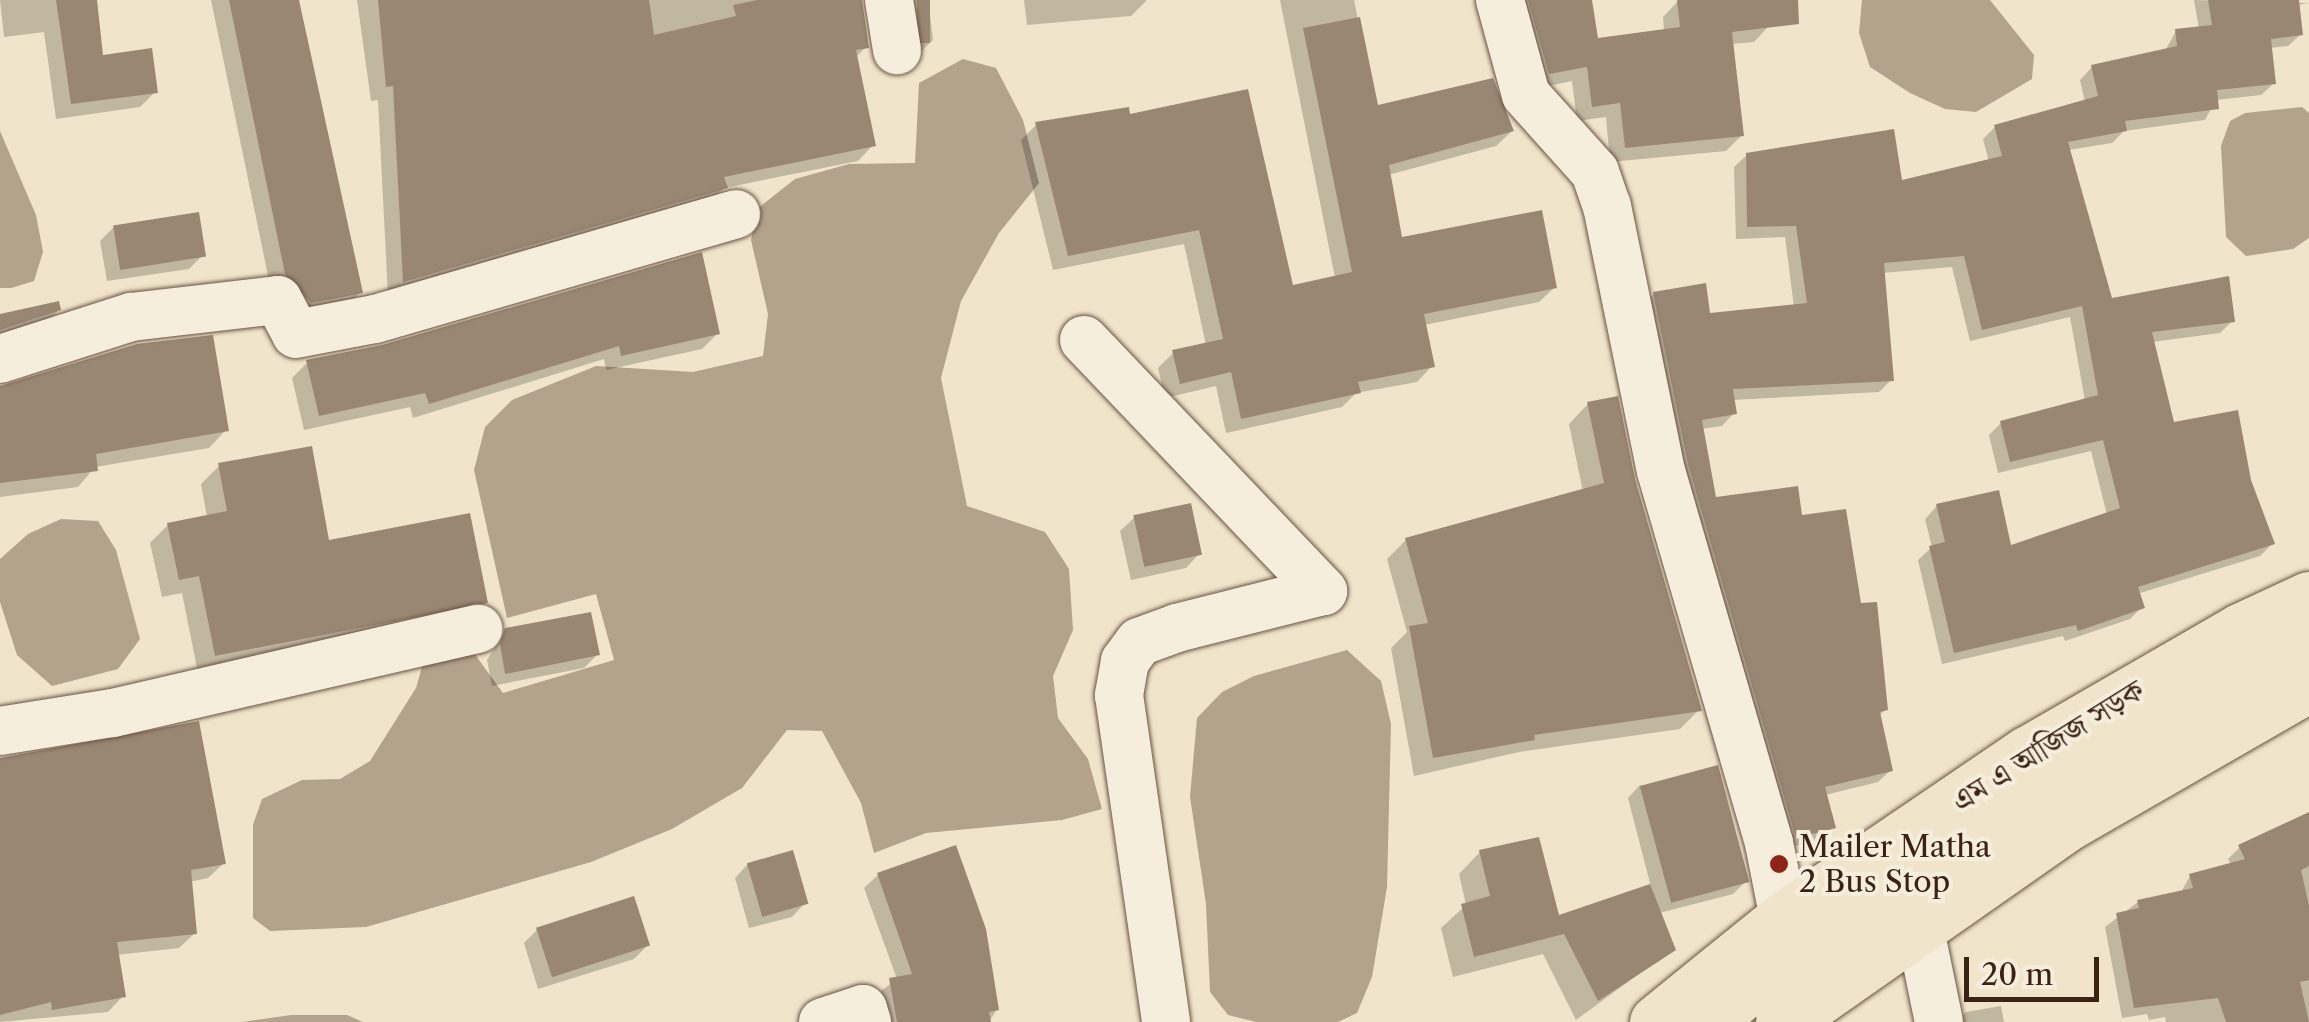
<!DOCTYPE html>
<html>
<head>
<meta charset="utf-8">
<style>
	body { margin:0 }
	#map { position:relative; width:2309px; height:1022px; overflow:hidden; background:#f0e5ca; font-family:"Libre Caslon Text","Noto Serif Bengali",serif }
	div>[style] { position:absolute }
	.water>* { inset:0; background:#b3a28c }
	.shadow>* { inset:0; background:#0003 }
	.building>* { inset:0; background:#9a8773; transform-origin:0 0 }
	.roads { filter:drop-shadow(0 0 2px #695242) drop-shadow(0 0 2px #695242) }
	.minor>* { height:48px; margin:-24px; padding:0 24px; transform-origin:24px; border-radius:24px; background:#f5eedd }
	.primary>* { height:55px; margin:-27.5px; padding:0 27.5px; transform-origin:27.5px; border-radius:27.5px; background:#f0e5ca }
	.trunk>* { height:55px; margin:-27.5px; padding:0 27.5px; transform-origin:27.5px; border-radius:27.5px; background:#f0e5ca }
	.dots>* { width:28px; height:28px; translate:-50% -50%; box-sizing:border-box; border:5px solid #f5eedd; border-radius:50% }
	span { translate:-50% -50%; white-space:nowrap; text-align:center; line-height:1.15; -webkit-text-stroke:8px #f5eedd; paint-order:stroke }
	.street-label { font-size:30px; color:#3c2115 }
	.poi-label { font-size:30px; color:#3c2115 }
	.left { translate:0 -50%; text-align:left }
	.scale { position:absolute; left:1964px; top:957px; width:135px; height:45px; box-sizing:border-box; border:5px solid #3c2115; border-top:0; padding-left:12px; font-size:30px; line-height:35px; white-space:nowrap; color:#3c2115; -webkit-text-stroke:8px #f5eedd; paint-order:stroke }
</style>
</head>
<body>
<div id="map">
	<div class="water">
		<div style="clip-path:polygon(1862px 0,1990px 0,2034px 55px,2032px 79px,1976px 112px,1945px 109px,1910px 93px,1870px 67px,1859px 33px)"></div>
		<div style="clip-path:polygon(963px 59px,996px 68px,1023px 120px,1039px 183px,999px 233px,961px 301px,941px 378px,967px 506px,1045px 532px,1069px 569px,1073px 630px,1053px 676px,1058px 718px,1088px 759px,1102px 809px,1062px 820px,926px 833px,874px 853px,861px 803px,822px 731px,787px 730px,742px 788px,672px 829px,591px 862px,366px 927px,270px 931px,253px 918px,253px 825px,262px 799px,302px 780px,340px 779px,370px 761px,416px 688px,424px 660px,471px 649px,503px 693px,614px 660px,596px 594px,507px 618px,474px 470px,485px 427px,512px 400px,596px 366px,693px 372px,763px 356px,768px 314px,751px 240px,757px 209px,795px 179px,849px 164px,915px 163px,919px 83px)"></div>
		<div style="clip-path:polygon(2302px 107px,2309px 113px,2309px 238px,2293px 249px,2246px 256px,2226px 237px,2221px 146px,2230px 121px,2245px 113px)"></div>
		<div style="clip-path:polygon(0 131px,36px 215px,43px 252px,34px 281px,11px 288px,0 288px)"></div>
		<div style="clip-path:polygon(61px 519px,98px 521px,116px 550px,140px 639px,118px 669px,52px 686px,17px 655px,0 602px,0 559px,28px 534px)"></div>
		<div style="clip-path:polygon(1347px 650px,1381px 681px,1391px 724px,1387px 887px,1372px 977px,1357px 1013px,1338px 1022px,1256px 1022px,1228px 1015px,1210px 992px,1206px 904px,1190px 797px,1197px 718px,1222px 692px,1254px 676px)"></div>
		<div style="clip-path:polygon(291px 1015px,347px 1015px,363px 1022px,242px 1022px)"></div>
	</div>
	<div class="shadow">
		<div style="clip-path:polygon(0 0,95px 0,101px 58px,155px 92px,140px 107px,56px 119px,44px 32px,4px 37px)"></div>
		<div style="clip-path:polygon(211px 0,296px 0,361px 292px,345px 308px,295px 317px,271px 290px)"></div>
		<div style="clip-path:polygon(357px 0,861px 0,866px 47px,855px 58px,873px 145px,858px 161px,724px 188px,709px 203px,388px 296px,378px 100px,371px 101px)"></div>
		<div style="clip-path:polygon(896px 0,928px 0,933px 40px,917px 55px)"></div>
		<div style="clip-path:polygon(1024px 0,1146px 0,1146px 1px,1131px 16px,1027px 25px)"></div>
		<div style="clip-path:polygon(1280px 0,1354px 0,1376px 108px,1512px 131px,1496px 146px,1388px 175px,1400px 240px,1555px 287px,1539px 302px,1424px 325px,1432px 366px,1417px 382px,1356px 393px,1342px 407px,1226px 433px,1216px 386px,1165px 398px,1158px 368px,1174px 352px,1206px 345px,1184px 244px,1053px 270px,1021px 140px,1036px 125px,1128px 117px,1291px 288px,1335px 278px)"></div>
		<div style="clip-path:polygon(1505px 0,1590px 0,1595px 41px,1664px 31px,1663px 17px,1678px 1px,1766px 0,1769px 26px,1754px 42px,1731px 44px,1742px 135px,1726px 151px,1610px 162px,1606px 117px,1577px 121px,1572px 81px,1534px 89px)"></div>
		<div style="clip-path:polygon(2194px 0,2309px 3px,2297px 5px,2301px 34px,2288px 46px,2270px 48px,2274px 83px,2261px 95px,2216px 100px,2205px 120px,2124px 131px,2112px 143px,2068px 150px,2110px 301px,2232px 321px,2220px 333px,2152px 342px,2172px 425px,2248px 481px,2272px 544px,2260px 556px,2137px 594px,2142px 607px,2130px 619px,2065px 641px,2063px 636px,1942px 664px,1918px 560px,1932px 547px,1925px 519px,1937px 506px,2010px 548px,2107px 515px,2091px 451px,1998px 473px,1989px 435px,2001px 423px,2085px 401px,2070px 317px,1970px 341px,1952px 267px,1882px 273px,1891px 380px,1879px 392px,1732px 400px,1734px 413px,1722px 426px,1701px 429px,1714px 500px,1800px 518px,1858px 606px,1886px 709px,1878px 717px,1891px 770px,1878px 782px,1825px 795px,1833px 827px,1821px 839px,1784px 849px,1642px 307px,1654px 294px,1708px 316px,1794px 307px,1785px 237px,1736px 239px,1734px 167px,1747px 155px,1900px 183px,1989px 162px,1983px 139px,1995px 127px,2085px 102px,2080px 80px,2092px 67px,2165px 51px,2176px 31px,2199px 29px)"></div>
		<div style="clip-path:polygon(114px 227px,203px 255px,189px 269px,107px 281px,100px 241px)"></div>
		<div style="clip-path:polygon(59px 310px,41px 327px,0 343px,0 316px)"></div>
		<div style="clip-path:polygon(717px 334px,702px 349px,606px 370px,604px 359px,413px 418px,410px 407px,304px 430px,292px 378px,308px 362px,383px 348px)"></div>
		<div style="clip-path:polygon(0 387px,226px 430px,209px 448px,95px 467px,78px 487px,0 497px)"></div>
		<div style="clip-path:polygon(1588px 404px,1632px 479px,1699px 710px,1680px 729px,1519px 752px,1414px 776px,1391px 648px,1407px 632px,1387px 559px,1406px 540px,1583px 492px,1569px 424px)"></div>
		<div style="clip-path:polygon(219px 466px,327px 543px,485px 603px,467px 621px,198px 673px,182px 593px,162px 597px,150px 543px,168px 525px,207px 517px,201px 484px)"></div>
		<div style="clip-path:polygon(1134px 518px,1199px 554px,1186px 568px,1131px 580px,1120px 531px)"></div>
		<div style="clip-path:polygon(506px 631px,598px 654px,584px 668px,492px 686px,487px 660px)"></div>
		<div style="clip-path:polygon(0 759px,224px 863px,208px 878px,189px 882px,195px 933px,179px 948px,116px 955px,123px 996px,108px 1012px,0 1022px)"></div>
		<div style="clip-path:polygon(1640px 785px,1746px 881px,1733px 894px,1659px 913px,1673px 949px,1576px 1020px,1543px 954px,1453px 977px,1441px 928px,1466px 905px,1459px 874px,1480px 852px,1558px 918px,1651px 887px,1628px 798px)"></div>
		<div style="clip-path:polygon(2309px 815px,2309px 1022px,2166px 1022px,2165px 1017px,2149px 1020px,2147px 1014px,2122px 1018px,2105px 927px,2138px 902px,2180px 894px,2190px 876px,2231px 865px,2228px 859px,2240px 847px)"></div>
		<div style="clip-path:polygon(748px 864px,805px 903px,792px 917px,749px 928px,735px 878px)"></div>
		<div style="clip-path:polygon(878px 875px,997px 1009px,989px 1022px,879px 1022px,877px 994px,897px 979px,864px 888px)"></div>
		<div style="clip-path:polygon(537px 930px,647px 946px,634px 959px,538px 989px,524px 943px)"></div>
		<div style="clip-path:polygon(2001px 1006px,2004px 1022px,1956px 1022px,1966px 1012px)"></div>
	</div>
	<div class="building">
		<div style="clip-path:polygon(56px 0,97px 0,103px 55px,152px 48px,158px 93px,71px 104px)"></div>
		<div style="clip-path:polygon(229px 0,299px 0,363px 293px,311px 303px,285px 274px)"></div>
		<div style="clip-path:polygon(378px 0,649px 0,654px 35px,736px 16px,733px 5px,757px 0,862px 0,869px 48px,856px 50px,876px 146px,724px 177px,728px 188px,403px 282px,393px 86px,386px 87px)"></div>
		<div style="left:917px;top:0;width:13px;height:43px"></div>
		<div style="clip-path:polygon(1528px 0,1592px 0,1598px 38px,1680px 27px,1677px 0,1798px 0,1799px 24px,1732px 32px,1744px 136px,1625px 148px,1620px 103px,1592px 107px,1587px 67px,1549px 74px)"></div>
		<div style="clip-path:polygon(2208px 0,2299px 0,2303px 35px,2271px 39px,2276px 84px,2217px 90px,2219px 109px,2125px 121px,2127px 131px,2068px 142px,2112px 298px,2229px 276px,2235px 322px,2152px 332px,2174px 422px,2238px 410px,2251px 480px,2275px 544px,2138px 587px,2145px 608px,2078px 631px,2076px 625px,1954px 653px,1929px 546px,1945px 542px,1936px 504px,1999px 490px,2011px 545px,2120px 508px,2103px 440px,2010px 462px,2000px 421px,2098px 395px,2082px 306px,1982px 330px,1964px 256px,1884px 263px,1894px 381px,1733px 389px,1737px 414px,1702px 420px,1716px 497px,1798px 486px,1802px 515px,1846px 509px,1861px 603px,1877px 602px,1888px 710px,1880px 712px,1893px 771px,1825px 787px,1836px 828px,1796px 838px,1688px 464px,1653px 292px,1706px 283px,1710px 313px,1807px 303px,1796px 226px,1747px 227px,1746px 153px,1894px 129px,1902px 180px,2002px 156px,1994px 125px,2098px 96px,2091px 65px,2177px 46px,2175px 29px,2212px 25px)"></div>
		<div style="clip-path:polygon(1360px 17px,1378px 105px,1493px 78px,1514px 131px,1389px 165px,1402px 237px,1542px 210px,1557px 288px,1424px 314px,1435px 367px,1358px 382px,1361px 393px,1241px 419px,1231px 372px,1180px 384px,1172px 350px,1223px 339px,1199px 230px,1068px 256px,1035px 122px,1129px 107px,1130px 114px,1248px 89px,1293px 285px,1352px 272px,1303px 28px)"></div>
		<div style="left:199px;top:212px;width:45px;height:87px;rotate:81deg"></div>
		<div style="clip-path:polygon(702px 252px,720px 334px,621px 356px,619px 346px,429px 404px,425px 393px,319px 416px,306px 360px,382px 345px)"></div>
		<div style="clip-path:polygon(59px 301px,61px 310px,0 330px,0 314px)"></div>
		<div style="clip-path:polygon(213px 335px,229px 431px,96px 454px,98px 471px,0 483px,0 386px,137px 344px)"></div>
		<div style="clip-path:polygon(1618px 396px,1635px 479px,1702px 711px,1534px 735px,1535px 740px,1433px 758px,1409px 626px,1428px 623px,1405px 538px,1604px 483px,1587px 402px)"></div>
		<div style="clip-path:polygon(312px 446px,329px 540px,470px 513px,488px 603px,215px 656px,199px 576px,179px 580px,167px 523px,227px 511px,218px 463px)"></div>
		<div style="left:1191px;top:503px;width:53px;height:59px;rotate:78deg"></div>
		<div style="clip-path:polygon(591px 612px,600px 655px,505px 674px,500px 644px,505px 628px)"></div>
		<div style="clip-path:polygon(199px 721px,226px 864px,191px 870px,197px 934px,117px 942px,126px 997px,52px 1010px,51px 1002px,0 1015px,0 758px)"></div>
		<div style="left:1718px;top:765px;width:121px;height:81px;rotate:75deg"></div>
		<div style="clip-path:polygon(2309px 812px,2309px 866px,2301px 870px,2309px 906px,2309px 980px,2300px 982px,2309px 1022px,2226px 1022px,2218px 998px,2134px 1008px,2116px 913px,2139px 908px,2137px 900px,2193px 888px,2189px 874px,2245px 859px,2238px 845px)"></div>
		<div style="clip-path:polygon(1539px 837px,1559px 915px,1650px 884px,1676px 950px,1598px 1001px,1564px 934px,1474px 957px,1461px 904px,1490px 896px,1479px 850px)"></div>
		<div style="clip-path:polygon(956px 845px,986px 929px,999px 1010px,989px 1012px,991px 1022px,897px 1022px,889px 978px,912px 974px,877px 873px)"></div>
		<div style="left:793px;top:850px;width:56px;height:48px;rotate:74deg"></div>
		<div style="left:634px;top:896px;width:52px;height:103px;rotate:72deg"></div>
	</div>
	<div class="roads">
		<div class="minor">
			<div style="left:889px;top:0;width:51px;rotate:80.9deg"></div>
			<div style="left:1500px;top:0;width:98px;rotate:74.7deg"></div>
			<div style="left:1526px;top:95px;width:103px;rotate:48.1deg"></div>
			<div style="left:1595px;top:172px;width:36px;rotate:71deg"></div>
			<div style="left:1607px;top:206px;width:270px;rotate:78.5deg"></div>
			<div style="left:1661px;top:471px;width:387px;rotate:73.8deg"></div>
			<div style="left:1769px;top:843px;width:77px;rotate:78.8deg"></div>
			<div style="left:1084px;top:340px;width:347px;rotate:46.4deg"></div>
			<div style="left:1323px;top:591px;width:151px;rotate:165.8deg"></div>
			<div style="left:1177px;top:628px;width:40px;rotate:159.8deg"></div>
			<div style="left:1139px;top:642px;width:24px;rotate:126deg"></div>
			<div style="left:1125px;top:661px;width:35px;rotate:100deg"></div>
			<div style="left:1119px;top:695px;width:330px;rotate:81.8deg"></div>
			<div style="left:0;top:359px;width:138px;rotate:-17.8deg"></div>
			<div style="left:131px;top:317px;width:148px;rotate:-6.6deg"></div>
			<div style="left:278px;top:300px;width:38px;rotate:62deg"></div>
			<div style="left:296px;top:334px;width:80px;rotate:-10.8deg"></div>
			<div style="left:375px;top:319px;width:376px;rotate:-16.2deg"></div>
			<div style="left:0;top:731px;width:114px;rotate:-9.1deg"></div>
			<div style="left:113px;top:713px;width:375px;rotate:-13deg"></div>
			<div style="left:1924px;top:949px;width:75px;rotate:78.4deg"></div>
			<div style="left:823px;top:1022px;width:42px;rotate:-18deg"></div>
			<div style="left:863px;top:1009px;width:14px;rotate:73deg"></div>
		</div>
		<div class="primary">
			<div style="left:1657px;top:1022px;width:164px;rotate:-39deg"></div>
			<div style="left:1784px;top:919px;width:294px;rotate:-34.2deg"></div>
			<div style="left:2027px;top:754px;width:246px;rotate:-30deg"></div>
			<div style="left:2240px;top:631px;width:76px;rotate:-24.9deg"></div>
		</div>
		<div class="trunk">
			<div style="left:1704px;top:1022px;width:172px;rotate:-37.9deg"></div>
			<div style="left:1840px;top:916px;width:243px;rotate:-33.8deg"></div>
			<div style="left:2042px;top:781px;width:248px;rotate:-30.8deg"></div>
			<div style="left:2255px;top:654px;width:60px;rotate:-24.8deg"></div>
			<div style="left:1783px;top:1022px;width:349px;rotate:-35deg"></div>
			<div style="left:2069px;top:822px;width:277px;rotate:-29.9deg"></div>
		</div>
	</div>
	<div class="dots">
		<div style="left:1779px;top:864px;background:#8f2418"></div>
	</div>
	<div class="street-label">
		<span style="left:2048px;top:746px;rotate:-32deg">এম এ আজিজ সড়ক</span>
	</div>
	<div class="poi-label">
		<span class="left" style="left:1799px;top:864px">Mailer Matha<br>2 Bus Stop</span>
	</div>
	<div class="scale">20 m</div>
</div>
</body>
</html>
